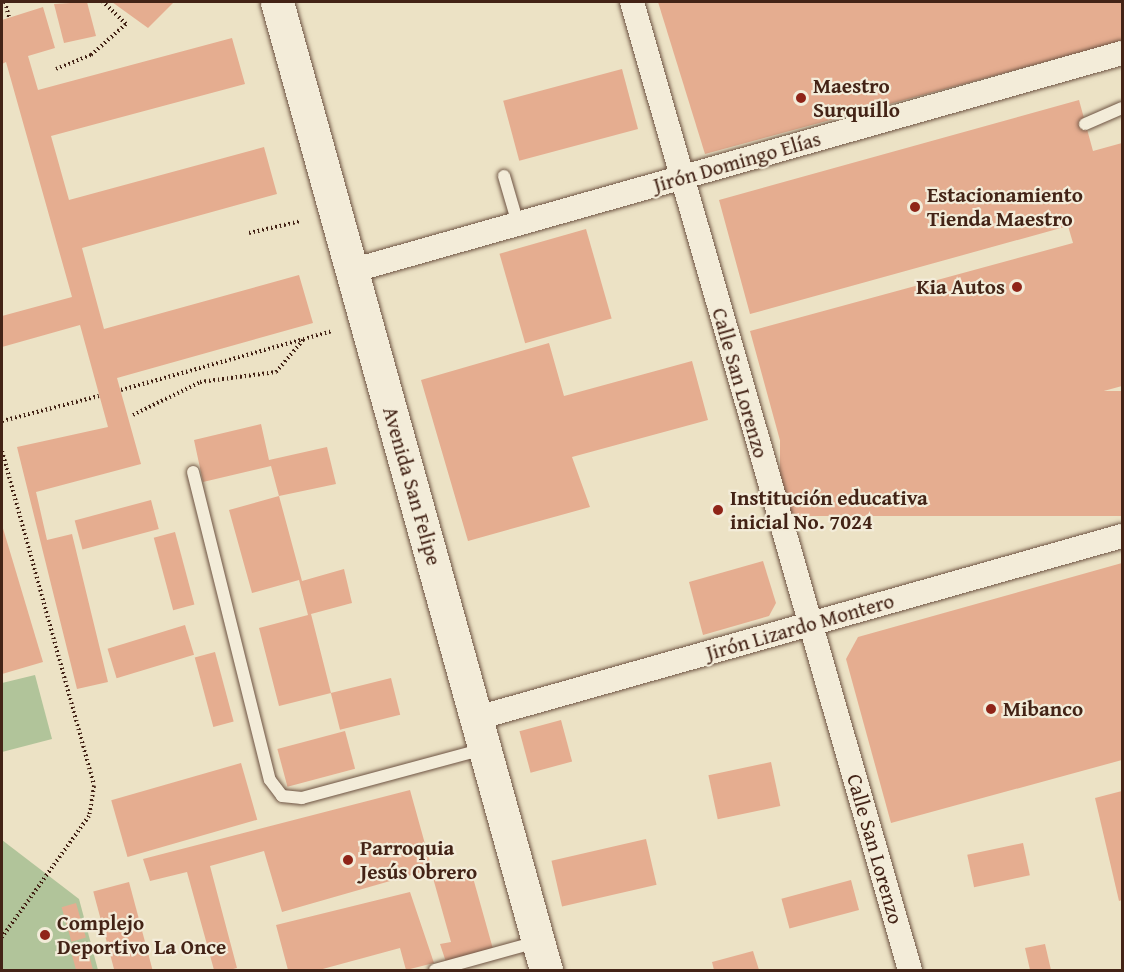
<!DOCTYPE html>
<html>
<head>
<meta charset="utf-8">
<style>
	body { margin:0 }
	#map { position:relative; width:1124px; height:972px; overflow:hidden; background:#ece2c5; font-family:"Gentium Book Plus",serif }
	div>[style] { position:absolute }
	.green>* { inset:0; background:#b1c49a }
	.building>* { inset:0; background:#e5ad90; transform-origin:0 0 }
	.path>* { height:4px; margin-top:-2px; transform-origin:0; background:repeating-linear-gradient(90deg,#432316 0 1.5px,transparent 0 4.5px) }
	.roads { filter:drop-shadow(0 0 2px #6d5342) drop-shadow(0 0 2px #6d5342) }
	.lane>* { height:12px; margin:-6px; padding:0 6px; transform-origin:6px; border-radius:6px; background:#f3ecd9 }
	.street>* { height:24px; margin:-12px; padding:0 12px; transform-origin:12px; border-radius:12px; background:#f3ecd9 }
	.secondary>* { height:33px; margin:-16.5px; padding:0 16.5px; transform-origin:16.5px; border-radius:16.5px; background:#f3ecd9 }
	.dots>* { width:16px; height:16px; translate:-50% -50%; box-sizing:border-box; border:3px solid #f3ecd9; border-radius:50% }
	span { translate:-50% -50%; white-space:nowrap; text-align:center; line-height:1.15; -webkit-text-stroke:4.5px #f3ecd9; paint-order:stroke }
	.poi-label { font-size:21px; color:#432316; font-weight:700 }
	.left { translate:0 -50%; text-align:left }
	.right { translate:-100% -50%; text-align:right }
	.street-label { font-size:21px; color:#432316 }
	.frame { position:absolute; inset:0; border:3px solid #432316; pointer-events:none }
</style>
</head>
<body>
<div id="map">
	<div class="green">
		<div style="clip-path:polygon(35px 675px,52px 739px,2px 752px,2px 683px)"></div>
		<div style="clip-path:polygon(2px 840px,79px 899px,98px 970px,2px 970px)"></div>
	</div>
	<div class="building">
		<div style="clip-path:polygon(87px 2px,96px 36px,64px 43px,54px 4px)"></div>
		<div style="clip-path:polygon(112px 2px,174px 2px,148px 28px)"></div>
		<div style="clip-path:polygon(658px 2px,1122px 2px,1122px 41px,705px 154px)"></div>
		<div style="clip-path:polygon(43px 7px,55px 48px,28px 56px,38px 90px,232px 38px,245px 84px,51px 136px,69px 200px,264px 147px,277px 194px,82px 248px,104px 329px,299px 275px,313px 323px,117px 378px,141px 464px,36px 492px,47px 540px,72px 534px,108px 682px,77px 689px,17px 447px,108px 427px,80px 325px,2px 347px,2px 316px,72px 297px,6px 62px,2px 64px,2px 20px)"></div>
		<div style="left:622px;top:69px;width:62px;height:123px;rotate:75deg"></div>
		<div style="clip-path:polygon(1079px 100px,1093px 151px,1122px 143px,1122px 386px,790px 477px,750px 331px,1073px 243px,1068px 226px,750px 314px,719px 200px)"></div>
		<div style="left:586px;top:229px;width:93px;height:90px;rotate:74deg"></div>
		<div style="clip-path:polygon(549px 343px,564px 396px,692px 361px,708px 420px,572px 457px,590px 507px,468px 541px,421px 380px)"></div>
		<div style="left:1122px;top:391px;width:125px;height:342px;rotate:90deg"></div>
		<div style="clip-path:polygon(261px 424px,269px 460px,327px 447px,336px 484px,279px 496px,271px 466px,203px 482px,194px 440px)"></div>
		<div style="clip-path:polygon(279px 496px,302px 581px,344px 569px,352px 603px,311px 614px,331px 693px,279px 706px,259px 628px,308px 615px,299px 580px,252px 593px,229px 510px)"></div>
		<div style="left:151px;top:500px;width:30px;height:79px;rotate:75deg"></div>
		<div style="clip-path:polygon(2px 525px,43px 662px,2px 674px)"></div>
		<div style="left:175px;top:532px;width:75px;height:22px;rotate:75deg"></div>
		<div style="clip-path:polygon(763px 561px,776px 603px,769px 616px,703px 635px,689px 582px)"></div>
		<div style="clip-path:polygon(1122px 563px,1122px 760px,891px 823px,846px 659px,858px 637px)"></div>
		<div style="left:185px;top:625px;width:31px;height:81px;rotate:73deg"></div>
		<div style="left:215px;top:652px;width:72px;height:21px;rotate:75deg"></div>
		<div style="left:391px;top:678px;width:38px;height:62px;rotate:76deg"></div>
		<div style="left:561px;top:720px;width:43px;height:43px;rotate:75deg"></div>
		<div style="left:345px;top:731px;width:39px;height:70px;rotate:75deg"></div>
		<div style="left:771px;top:762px;width:45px;height:64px;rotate:78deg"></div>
		<div style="left:241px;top:763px;width:59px;height:135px;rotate:74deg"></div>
		<div style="clip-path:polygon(410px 790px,432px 869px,282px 912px,264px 851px,210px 866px,237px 968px,229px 970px,214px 970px,187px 872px,150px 881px,143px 859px)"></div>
		<div style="clip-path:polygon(1122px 791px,1122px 900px,1119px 901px,1095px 798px)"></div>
		<div style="left:646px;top:839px;width:47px;height:97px;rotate:77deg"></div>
		<div style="left:1023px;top:843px;width:33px;height:57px;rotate:78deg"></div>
		<div style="clip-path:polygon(470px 867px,493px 949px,446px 962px,440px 944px,451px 942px,433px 878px)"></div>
		<div style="left:851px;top:880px;width:31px;height:72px;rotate:75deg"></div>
		<div style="left:129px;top:882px;width:91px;height:37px;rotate:75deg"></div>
		<div style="clip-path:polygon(410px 892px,434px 963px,406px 970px,400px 948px,319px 970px,288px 970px,276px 925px)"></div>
		<div style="left:76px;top:903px;width:36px;height:15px;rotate:74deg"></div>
		<div style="clip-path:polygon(1045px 944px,1051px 970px,1030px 970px,1025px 948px)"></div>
		<div style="clip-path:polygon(87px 947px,93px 970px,76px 970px,71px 951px)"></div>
		<div style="clip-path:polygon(753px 951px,759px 970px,714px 970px,712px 962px)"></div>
	</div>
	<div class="path">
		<div style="left:5px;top:2px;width:16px;rotate:75deg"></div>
		<div style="left:56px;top:69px;width:38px;rotate:-22deg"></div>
		<div style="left:91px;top:55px;width:47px;rotate:-41.5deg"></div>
		<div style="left:126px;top:24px;width:32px;rotate:-136deg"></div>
		<div style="left:249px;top:233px;width:53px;rotate:-13deg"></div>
		<div style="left:121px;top:390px;width:219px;rotate:-15.6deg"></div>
		<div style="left:133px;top:415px;width:75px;rotate:-26.2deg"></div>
		<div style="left:200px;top:382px;width:77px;rotate:-7.5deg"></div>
		<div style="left:276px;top:372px;width:42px;rotate:-49.8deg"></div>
		<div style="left:2px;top:421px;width:100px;rotate:-14.5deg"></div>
		<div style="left:2px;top:451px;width:347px;rotate:74.6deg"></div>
		<div style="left:94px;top:786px;width:30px;rotate:99deg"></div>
		<div style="left:89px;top:816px;width:149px;rotate:125.7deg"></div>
	</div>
	<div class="roads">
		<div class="lane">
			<div style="left:1085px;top:124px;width:40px;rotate:-23.4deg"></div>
			<div style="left:504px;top:176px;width:50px;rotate:73.7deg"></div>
			<div style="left:193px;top:472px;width:317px;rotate:76deg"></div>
			<div style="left:270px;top:780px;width:20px;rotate:53deg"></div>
			<div style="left:282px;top:796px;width:20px;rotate:6deg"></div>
			<div style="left:302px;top:798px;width:188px;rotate:-15.1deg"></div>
			<div style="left:435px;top:970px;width:106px;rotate:-15.4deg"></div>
		</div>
		<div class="street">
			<div style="left:632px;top:2px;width:1007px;rotate:73.98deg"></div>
			<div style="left:351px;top:271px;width:801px;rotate:-15.79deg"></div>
			<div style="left:477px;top:718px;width:670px;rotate:-15.76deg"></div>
		</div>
		<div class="secondary">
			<div style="left:277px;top:2px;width:1005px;rotate:74.47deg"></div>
		</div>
	</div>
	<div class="dots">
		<div style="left:801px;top:98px;background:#8f2418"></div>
		<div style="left:915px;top:207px;background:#8f2418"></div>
		<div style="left:1017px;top:287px;background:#8f2418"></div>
		<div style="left:718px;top:510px;background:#8f2418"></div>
		<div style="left:991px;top:709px;background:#8f2418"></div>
		<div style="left:348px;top:860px;background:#8f2418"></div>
		<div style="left:45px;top:935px;background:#8f2418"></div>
	</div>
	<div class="poi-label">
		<span class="left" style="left:813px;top:98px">Maestro<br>Surquillo</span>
		<span class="left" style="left:927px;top:207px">Estacionamiento<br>Tienda Maestro</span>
		<span class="right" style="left:1005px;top:287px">Kia Autos</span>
		<span class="left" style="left:730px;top:510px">Institución educativa<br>inicial No. 7024</span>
		<span class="left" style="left:1003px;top:709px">Mibanco</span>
		<span class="left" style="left:360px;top:860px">Parroquia<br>Jesús Obrero</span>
		<span class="left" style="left:57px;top:935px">Complejo<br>Deportivo La Once</span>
	</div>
	<div class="street-label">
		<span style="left:737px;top:162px;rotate:-16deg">Jirón Domingo Elías</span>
		<span style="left:740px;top:383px;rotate:74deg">Calle San Lorenzo</span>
		<span style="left:412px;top:486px;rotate:74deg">Avenida San Felipe</span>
		<span style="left:800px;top:627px;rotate:-16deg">Jirón Lizardo Montero</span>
		<span style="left:875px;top:849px;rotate:74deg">Calle San Lorenzo</span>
	</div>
	<div class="frame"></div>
</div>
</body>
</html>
